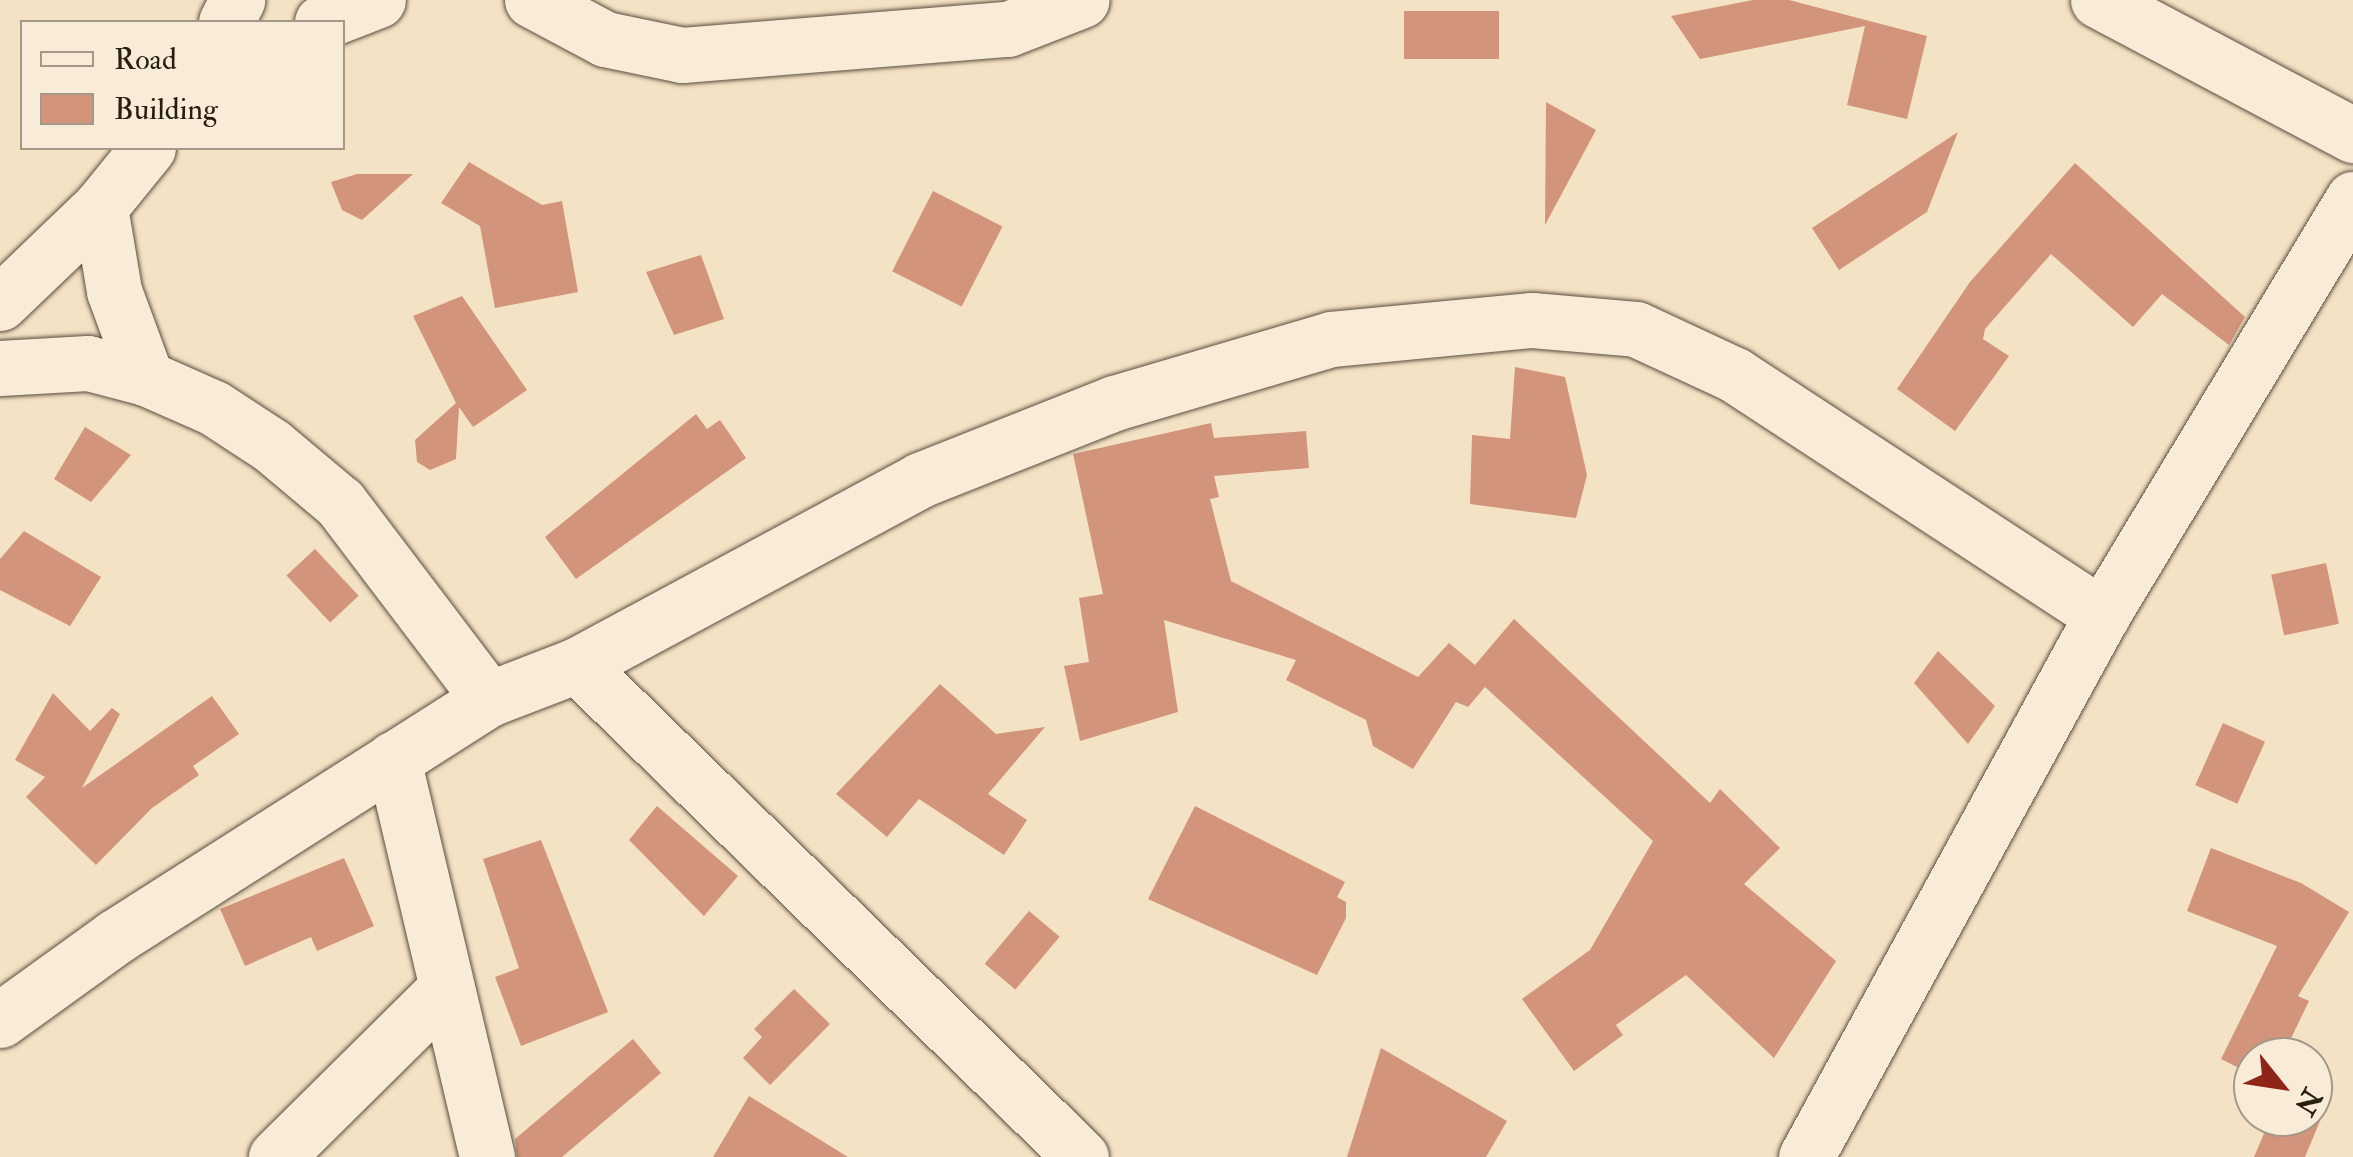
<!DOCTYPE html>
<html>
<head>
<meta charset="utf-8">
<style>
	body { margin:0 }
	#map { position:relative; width:2353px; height:1157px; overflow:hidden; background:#f4e2c5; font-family:"IM FELL Double Pica",serif }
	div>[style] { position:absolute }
	.building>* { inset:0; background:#d2947a; transform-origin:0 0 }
	.roads { filter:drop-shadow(0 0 2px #5a4e3d) drop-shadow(0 0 2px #5a4e3d) }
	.minor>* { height:55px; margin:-27.5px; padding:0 27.5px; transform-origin:27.5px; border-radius:27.5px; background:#f8ecd9 }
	span { translate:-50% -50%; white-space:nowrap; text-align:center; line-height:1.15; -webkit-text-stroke:9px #f8ecd9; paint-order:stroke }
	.legend { position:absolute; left:20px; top:20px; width:325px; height:130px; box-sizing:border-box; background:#f8ecd9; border:2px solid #a49989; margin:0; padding:12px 18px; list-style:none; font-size:30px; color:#271d10 }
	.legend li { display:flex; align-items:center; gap:20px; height:50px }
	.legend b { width:50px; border:2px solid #a49989 }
	.north { position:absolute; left:2233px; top:1037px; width:100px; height:100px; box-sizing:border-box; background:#f8ecd9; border:2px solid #a49989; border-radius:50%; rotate:120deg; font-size:28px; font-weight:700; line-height:40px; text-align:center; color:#271d10 }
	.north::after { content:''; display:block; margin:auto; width:35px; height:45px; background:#8f2418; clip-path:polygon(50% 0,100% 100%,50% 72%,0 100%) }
</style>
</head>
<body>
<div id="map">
	<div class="building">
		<div style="clip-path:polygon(1753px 0,1789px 0,1927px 36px,1907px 119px,1847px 105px,1865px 26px,1700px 59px,1671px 16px)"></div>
		<div style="left:1404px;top:11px;width:95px;height:48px"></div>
		<div style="clip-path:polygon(1546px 102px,1596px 130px,1545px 225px)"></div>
		<div style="clip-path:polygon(1958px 132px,1927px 212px,1839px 270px,1812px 228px)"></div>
		<div style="clip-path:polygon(469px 162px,542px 205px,562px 201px,578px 292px,495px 308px,480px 226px,441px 203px)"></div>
		<div style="clip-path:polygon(2075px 163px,2245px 317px,2229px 345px,2162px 294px,2133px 327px,2051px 254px,1985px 329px,1983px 339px,2009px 356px,1955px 431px,1897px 389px,1970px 282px)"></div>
		<div style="clip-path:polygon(357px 174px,413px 174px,362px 220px,342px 210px,331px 182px)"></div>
		<div style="left:933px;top:191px;width:78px;height:90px;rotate:27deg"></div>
		<div style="clip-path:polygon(701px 255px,724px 319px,674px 335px,646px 272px)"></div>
		<div style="clip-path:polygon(462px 296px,527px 390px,473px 427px,459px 407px,456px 459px,430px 470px,417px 462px,415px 440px,456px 403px,413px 316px)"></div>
		<div style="clip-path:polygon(1515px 367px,1565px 377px,1587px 475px,1576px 518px,1470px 504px,1472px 435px,1510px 439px)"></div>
		<div style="clip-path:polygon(696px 414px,707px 429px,720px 420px,746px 458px,576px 579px,545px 537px)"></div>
		<div style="clip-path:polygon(1211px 423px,1214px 438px,1306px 431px,1309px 468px,1214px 476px,1219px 497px,1210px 499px,1231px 581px,1418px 677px,1449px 643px,1475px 665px,1514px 619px,1710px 803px,1720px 789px,1780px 848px,1744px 884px,1836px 961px,1774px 1058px,1686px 975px,1616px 1025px,1623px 1035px,1574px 1071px,1522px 999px,1590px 950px,1653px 841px,1485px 687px,1468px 707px,1456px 702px,1413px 769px,1373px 746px,1366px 720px,1286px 680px,1296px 660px,1164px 620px,1178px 712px,1080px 741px,1064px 666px,1089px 662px,1079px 598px,1103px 594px,1073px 454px)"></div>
		<div style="clip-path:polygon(85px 427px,131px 455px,91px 502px,54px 479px)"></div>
		<div style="clip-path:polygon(24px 531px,101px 577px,70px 626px,0 590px,0 559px)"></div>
		<div style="left:315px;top:549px;width:64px;height:39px;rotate:47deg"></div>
		<div style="left:2326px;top:563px;width:62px;height:56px;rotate:78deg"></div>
		<div style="clip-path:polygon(1938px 651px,1995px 706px,1968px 744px,1914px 683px)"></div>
		<div style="clip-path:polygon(940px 684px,996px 734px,1045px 727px,988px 794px,1027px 820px,1004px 855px,919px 799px,887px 837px,836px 794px)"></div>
		<div style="clip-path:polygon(53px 693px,90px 731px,112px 708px,120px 714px,82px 788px,212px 696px,239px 734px,193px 766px,199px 775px,152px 808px,96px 865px,26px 797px,45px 777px,15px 760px)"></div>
		<div style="left:2223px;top:723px;width:46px;height:68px;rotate:24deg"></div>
		<div style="clip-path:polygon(657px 806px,738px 876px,704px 916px,629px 840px)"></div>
		<div style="clip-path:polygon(1195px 806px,1345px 882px,1337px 897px,1346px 902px,1346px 918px,1317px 975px,1148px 899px)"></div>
		<div style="clip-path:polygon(541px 840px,608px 1012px,521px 1046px,495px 977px,519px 968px,483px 859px)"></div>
		<div style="clip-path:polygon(2211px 848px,2301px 883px,2349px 912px,2298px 996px,2309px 1001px,2282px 1057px,2253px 1057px,2253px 1075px,2221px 1059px,2277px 946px,2187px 911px)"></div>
		<div style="clip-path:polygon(344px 858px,374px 926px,317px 951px,311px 937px,245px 966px,220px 909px)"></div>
		<div style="left:1029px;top:911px;width:40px;height:69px;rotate:40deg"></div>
		<div style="clip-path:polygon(794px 989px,830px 1024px,770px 1085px,743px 1058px,762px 1037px,754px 1029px)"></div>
		<div style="clip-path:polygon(633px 1039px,661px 1073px,562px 1157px,517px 1157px,515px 1139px)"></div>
		<div style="clip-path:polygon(1381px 1048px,1507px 1121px,1486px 1157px,1347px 1157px)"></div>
		<div style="clip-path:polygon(2313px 1090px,2330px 1097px,2305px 1157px,2254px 1157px,2271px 1117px,2313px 1117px)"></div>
		<div style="clip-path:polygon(749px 1096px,848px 1157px,713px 1157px)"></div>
	</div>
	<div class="roads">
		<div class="minor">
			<div style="left:532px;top:0;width:83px;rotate:28.1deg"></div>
			<div style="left:605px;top:39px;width:79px;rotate:11.7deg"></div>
			<div style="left:682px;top:55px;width:327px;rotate:-4.6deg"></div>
			<div style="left:1008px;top:29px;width:79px;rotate:-21.4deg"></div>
			<div style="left:2098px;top:0;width:289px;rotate:27.9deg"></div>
			<div style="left:226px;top:22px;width:25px;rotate:-63deg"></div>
			<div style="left:322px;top:22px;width:60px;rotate:-21.4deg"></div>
			<div style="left:100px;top:207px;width:85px;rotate:80.5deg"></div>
			<div style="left:114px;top:291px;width:93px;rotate:69.8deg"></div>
			<div style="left:0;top:303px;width:139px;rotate:-43.8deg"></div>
			<div style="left:100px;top:207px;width:76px;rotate:-50.9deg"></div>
			<div style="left:0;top:368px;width:88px;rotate:-3.3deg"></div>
			<div style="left:88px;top:363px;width:60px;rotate:14.5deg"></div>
			<div style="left:146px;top:378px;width:74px;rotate:23.8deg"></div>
			<div style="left:214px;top:408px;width:69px;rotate:33.2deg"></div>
			<div style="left:272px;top:446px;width:89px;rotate:40deg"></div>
			<div style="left:340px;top:503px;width:246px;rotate:52.8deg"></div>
			<div style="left:577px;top:665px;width:704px;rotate:44.31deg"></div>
			<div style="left:393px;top:759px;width:409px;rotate:76.7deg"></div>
			<div style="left:0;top:1020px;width:142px;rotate:-35.8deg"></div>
			<div style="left:115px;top:937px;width:443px;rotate:-32.5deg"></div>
			<div style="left:489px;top:699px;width:94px;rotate:-21.1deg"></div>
			<div style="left:577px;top:665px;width:390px;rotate:-28.3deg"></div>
			<div style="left:920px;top:480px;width:209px;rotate:-21.6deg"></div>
			<div style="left:1114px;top:403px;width:226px;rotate:-16.4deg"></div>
			<div style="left:1331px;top:339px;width:202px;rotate:-5.4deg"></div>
			<div style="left:1532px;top:320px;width:104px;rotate:4.9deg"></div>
			<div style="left:1636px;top:329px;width:109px;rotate:24.9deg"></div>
			<div style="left:1735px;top:375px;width:439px;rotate:33.2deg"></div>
			<div style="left:276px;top:1157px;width:236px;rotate:-44.7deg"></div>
			<div style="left:1806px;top:1157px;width:618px;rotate:-61.36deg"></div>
			<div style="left:2102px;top:615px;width:486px;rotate:-58.9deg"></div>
		</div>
	</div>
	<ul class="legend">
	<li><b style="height:12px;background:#f8ecd9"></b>Road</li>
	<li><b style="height:28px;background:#d2947a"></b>Building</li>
	</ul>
	<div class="north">N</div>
</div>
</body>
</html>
